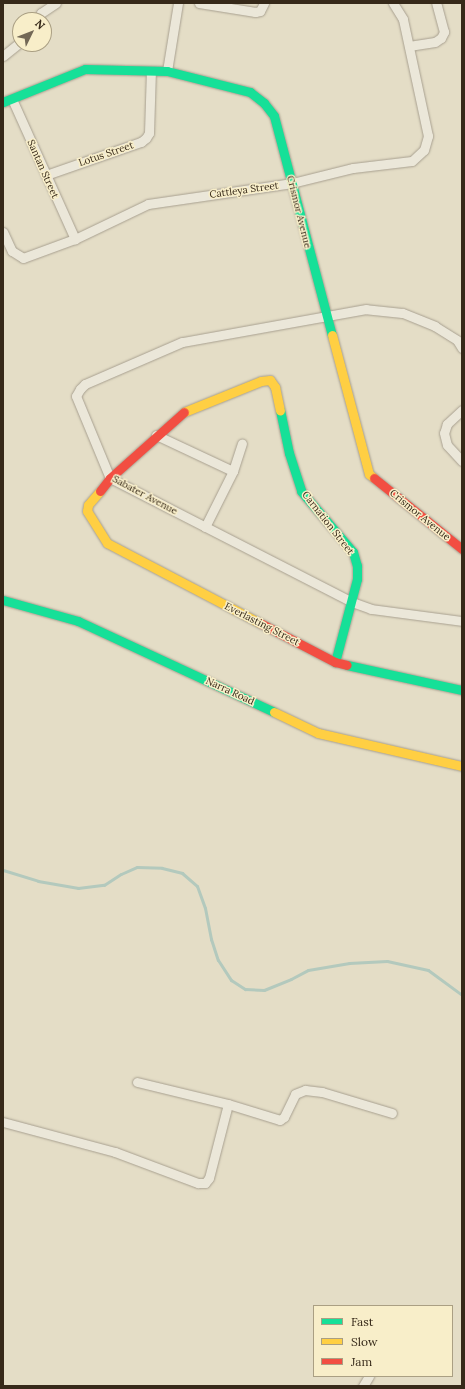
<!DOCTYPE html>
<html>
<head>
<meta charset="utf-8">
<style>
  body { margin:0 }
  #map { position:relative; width:465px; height:1389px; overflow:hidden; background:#e4ddc6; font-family:Lora,serif }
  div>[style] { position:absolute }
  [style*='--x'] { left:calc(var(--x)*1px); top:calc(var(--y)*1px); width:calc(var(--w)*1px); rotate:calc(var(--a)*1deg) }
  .stream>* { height:3px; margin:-1.5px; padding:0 1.5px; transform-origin:1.5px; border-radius:1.5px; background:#b3c9bd }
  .roads { filter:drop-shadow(0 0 1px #a8a090) drop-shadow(0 0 1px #a8a090) }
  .street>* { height:9px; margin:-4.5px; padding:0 4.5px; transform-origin:4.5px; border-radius:4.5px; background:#ebe7d9 }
  .fast>* { height:9px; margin:-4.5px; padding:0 4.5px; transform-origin:4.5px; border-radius:4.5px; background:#16e098 }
  .slow>* { height:9px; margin:-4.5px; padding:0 4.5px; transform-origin:4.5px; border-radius:4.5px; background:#ffcf43 }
  .jam>* { height:9px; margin:-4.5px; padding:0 4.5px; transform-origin:4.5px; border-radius:4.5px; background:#f24e42 }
  span { translate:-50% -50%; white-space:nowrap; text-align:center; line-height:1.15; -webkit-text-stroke:3px #f8eec9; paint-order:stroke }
  .street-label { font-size:10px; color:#362919 }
  .frame { position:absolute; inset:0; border:4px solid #362919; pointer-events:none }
  .legend { position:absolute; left:313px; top:1305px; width:140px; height:72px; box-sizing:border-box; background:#f8eec9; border:1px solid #aa9f83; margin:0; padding:5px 7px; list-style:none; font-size:12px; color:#362919 }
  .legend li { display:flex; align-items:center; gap:8px; height:20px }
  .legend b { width:20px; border:1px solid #aa9f83 }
  .north { position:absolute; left:12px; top:12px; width:40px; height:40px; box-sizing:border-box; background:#f8eec9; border:1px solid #aa9f83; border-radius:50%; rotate:47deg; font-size:11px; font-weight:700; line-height:16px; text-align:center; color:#362919 }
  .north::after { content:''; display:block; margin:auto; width:14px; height:18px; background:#736856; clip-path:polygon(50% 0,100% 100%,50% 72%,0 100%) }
</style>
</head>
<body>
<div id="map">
  <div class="stream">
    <i style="--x:3;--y:870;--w:37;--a:17"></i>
    <i style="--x:38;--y:881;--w:41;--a:9.9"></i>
    <i style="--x:78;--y:888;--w:26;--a:-7"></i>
    <i style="--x:104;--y:885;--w:20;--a:-33"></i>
    <i style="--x:121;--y:874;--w:17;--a:-24"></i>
    <i style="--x:137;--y:867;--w:25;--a:2"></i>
    <i style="--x:162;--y:868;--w:21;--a:14"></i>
    <i style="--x:182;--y:873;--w:20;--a:41"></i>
    <i style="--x:197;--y:886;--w:23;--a:70"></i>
    <i style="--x:205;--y:908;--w:32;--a:79"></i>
    <i style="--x:211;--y:939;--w:22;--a:72"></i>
    <i style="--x:218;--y:960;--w:24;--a:57"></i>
    <i style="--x:231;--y:980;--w:17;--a:33"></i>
    <i style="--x:245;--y:989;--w:19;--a:3"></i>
    <i style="--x:264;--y:990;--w:29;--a:-22"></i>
    <i style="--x:291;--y:979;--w:19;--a:-28"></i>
    <i style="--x:308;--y:970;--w:42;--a:-9.7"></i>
    <i style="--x:349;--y:963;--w:38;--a:-3"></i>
    <i style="--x:387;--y:961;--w:42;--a:12.4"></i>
    <i style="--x:428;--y:970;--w:42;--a:36.3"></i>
  </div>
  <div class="roads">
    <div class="street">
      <i style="--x:199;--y:3;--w:57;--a:9.1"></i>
      <i style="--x:255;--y:12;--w:5;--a:-11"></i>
      <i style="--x:260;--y:11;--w:9;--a:-63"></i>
      <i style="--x:37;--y:20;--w:8;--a:-60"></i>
      <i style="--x:41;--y:13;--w:18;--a:-34"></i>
      <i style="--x:409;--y:46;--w:26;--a:-9"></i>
      <i style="--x:435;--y:42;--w:7;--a:-34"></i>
      <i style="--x:441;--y:38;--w:7;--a:-63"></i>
      <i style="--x:444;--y:32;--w:30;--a:-105"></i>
      <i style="--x:3;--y:56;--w:22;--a:-39"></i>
      <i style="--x:167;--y:71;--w:69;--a:-80.8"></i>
      <i style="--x:12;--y:99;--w:154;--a:65.8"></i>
      <i style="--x:46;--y:175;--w:101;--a:-19.2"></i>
      <i style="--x:141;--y:142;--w:6;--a:-39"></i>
      <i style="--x:146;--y:138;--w:6;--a:-59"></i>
      <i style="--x:149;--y:133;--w:62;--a:-88.2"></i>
      <i style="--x:3;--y:232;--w:21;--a:65"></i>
      <i style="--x:12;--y:251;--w:13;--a:32"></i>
      <i style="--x:23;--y:258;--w:55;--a:-20.1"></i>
      <i style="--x:75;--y:239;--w:81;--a:-25.6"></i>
      <i style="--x:148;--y:204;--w:146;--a:-8.3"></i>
      <i style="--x:292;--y:183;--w:63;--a:-13.8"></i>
      <i style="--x:353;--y:168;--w:59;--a:-6.8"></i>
      <i style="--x:412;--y:161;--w:16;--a:-43"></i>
      <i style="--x:424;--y:150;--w:15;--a:-74"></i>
      <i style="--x:428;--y:136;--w:120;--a:-102.1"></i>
      <i style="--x:403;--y:19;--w:19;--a:-122"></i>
      <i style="--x:462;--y:348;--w:9;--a:-122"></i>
      <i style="--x:457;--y:340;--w:26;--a:-148"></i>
      <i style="--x:435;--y:326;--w:35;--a:-158"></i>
      <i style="--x:402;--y:313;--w:36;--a:-174"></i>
      <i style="--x:366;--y:309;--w:187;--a:169.8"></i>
      <i style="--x:182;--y:342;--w:106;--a:156.6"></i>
      <i style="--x:85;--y:384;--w:7;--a:135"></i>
      <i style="--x:80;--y:389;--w:8;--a:120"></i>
      <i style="--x:76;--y:396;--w:89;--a:67.5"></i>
      <i style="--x:110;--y:478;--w:272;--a:27.1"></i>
      <i style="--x:352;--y:602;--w:20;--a:20"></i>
      <i style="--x:371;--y:609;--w:92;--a:7.5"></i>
      <i style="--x:462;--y:410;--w:21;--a:137"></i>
      <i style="--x:447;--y:424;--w:9;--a:108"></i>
      <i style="--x:444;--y:433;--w:12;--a:76"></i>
      <i style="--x:447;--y:445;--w:22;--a:47"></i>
      <i style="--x:156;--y:435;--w:85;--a:25.1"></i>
      <i style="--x:205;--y:527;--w:63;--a:-63.4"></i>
      <i style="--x:233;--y:471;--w:29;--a:-72"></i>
      <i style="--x:137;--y:1082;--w:94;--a:13.6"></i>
      <i style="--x:228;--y:1104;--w:54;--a:17.1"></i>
      <i style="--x:280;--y:1120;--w:5;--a:-37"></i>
      <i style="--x:284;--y:1117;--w:25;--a:-64"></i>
      <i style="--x:295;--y:1094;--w:11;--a:-22"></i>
      <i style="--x:305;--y:1090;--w:17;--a:7"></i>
      <i style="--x:322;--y:1092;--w:73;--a:16.7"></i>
      <i style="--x:3;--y:1122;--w:116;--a:15"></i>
      <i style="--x:115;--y:1152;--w:89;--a:20.5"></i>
      <i style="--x:198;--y:1183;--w:7;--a:0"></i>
      <i style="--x:205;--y:1183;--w:6;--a:-51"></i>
      <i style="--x:209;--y:1178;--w:76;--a:-75.6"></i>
      <i style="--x:363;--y:1386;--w:12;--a:-59"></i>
    </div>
    <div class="fast">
      <i style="--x:3;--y:102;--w:88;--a:-21.9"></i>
      <i style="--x:85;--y:69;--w:82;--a:1.4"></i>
      <i style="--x:167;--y:71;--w:86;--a:14.2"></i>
      <i style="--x:250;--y:92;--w:18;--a:38"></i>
      <i style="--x:264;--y:103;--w:16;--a:52"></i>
      <i style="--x:274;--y:116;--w:227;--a:75.2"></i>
      <i style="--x:280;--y:410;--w:44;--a:78.2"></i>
      <i style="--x:289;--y:453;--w:40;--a:72"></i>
      <i style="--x:301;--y:491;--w:80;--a:49.6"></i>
      <i style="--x:353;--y:552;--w:15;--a:74"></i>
      <i style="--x:357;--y:566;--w:13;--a:90"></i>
      <i style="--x:357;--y:579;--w:86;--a:104.8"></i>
      <i style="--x:3;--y:600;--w:78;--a:15.6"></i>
      <i style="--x:78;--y:621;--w:216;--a:24.9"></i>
      <i style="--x:347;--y:665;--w:118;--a:12.3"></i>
    </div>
    <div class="slow">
      <i style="--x:332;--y:335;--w:144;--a:75.1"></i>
      <i style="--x:369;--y:474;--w:6;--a:39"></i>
      <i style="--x:184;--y:412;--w:83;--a:-21.9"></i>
      <i style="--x:261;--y:381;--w:9;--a:-6"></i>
      <i style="--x:270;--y:380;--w:9;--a:54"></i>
      <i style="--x:275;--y:387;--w:24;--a:78"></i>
      <i style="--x:100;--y:491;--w:18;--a:131"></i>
      <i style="--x:88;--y:505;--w:6;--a:99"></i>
      <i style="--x:87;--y:511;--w:38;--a:58"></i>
      <i style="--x:107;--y:543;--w:173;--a:27.6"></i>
      <i style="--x:274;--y:712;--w:49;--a:25.5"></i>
      <i style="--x:318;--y:733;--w:148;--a:12.9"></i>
    </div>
    <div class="jam">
      <i style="--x:374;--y:478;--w:113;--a:38.9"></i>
      <i style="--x:100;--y:491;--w:16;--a:-52"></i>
      <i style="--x:110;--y:478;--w:99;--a:-41.7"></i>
      <i style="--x:260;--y:623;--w:85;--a:27.5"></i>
      <i style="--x:335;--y:662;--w:12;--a:14"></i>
    </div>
  </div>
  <div class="street-label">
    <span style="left:106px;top:154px;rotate:-19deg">Lotus Street</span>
    <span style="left:43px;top:169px;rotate:66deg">Santan Street</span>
    <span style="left:244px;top:190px;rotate:-8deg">Cattleya Street</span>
    <span style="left:299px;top:212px;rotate:76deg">Crismor Avenue</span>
    <span style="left:145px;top:495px;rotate:28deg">Sabater Avenue</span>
    <span style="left:420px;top:515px;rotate:39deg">Crismor Avenue</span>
    <span style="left:328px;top:523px;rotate:52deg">Carnation Street</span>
    <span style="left:262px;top:624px;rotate:27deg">Everlasting Street</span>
    <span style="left:230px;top:691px;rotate:25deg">Narra Road</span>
  </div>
  <div class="frame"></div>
  <ul class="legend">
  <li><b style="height:5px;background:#16e098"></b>Fast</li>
  <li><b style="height:5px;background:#ffcf43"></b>Slow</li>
  <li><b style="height:5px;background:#f24e42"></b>Jam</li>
  </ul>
  <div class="north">N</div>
</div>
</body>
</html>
